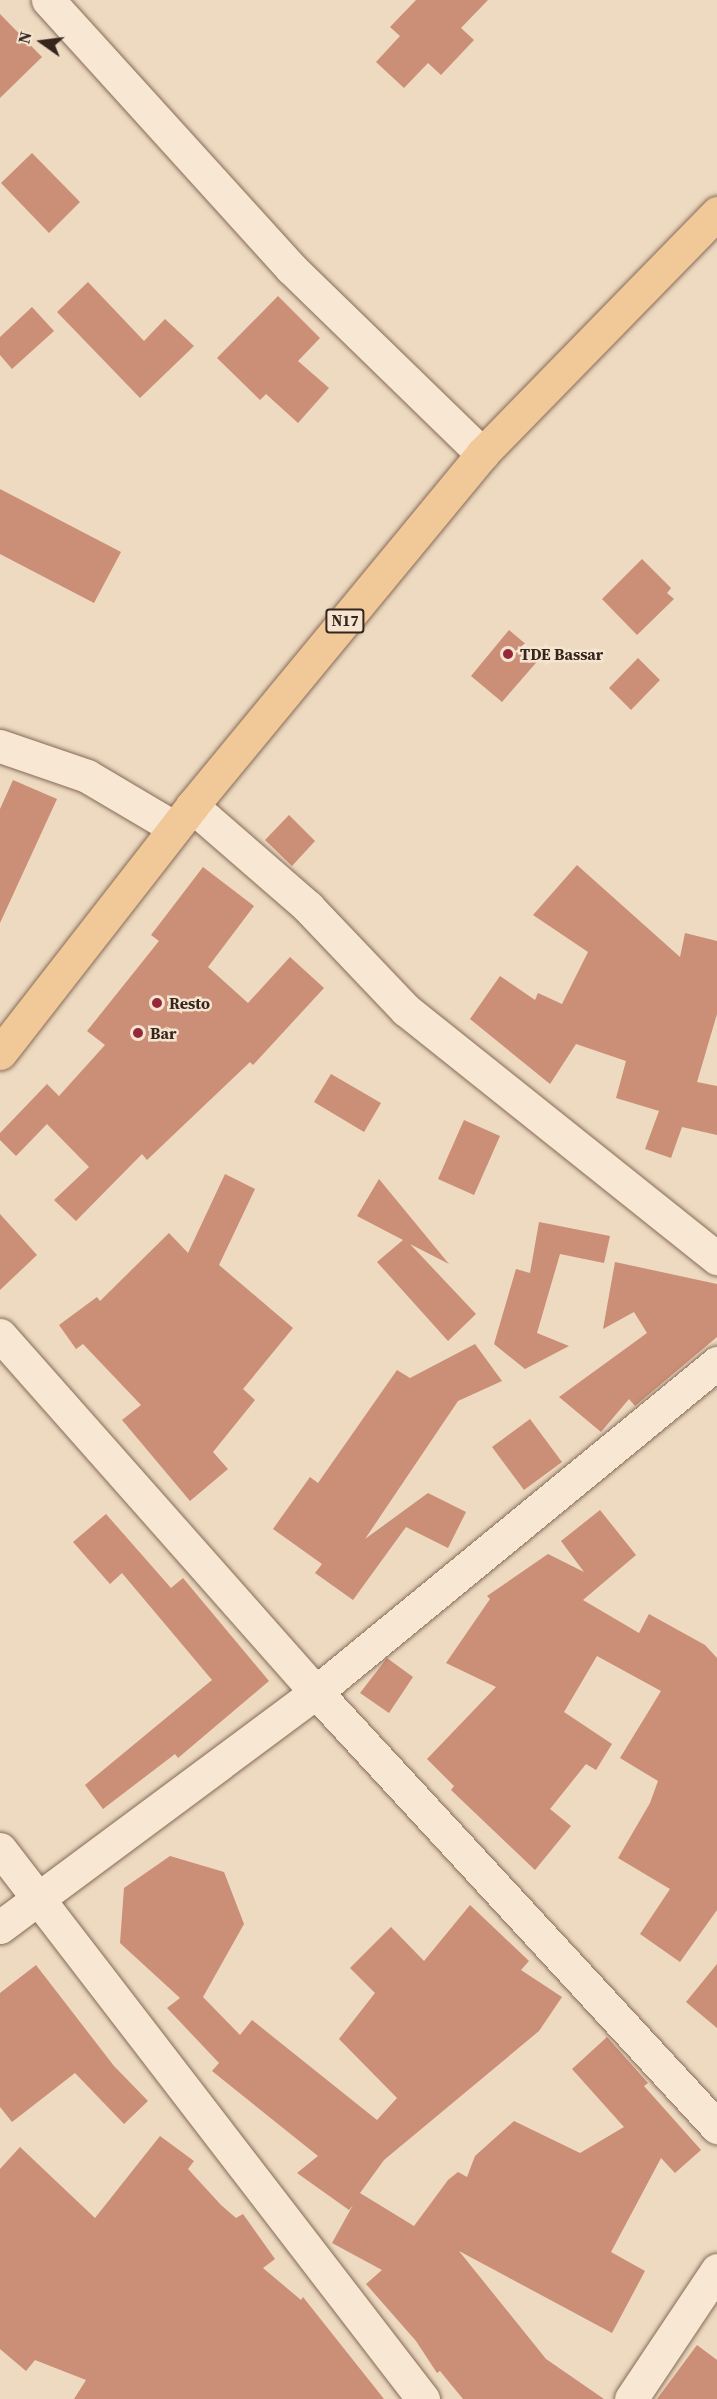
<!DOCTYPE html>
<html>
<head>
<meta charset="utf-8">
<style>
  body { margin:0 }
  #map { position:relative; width:717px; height:2399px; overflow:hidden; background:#eddac0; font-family:"Source Serif 4",serif }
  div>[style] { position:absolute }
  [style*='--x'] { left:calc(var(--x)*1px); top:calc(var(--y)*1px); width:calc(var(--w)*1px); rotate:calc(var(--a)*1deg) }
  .building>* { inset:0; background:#cb8e76 }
  .roads { filter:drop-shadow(0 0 2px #866a58) drop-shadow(0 0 2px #866a58) }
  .street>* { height:33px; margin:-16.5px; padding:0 16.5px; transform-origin:16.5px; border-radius:16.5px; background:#f8e8d3 }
  .primary>* { height:33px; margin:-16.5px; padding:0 16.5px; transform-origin:16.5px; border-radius:16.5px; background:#f1c998 }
  .dots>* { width:16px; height:16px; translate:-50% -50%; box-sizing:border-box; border:3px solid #f5e5d0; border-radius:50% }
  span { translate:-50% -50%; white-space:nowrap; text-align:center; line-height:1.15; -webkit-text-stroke:5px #f5e5d0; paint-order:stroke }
  .shield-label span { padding:2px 4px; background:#f5e5d0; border:2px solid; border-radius:4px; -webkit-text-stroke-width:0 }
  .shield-label { font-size:15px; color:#36251d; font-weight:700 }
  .poi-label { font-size:16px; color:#36251d; font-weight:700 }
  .left { translate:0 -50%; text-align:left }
  .north { position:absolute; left:12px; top:12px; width:60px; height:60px; -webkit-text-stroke:4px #f5e5d0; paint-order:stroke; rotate:284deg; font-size:16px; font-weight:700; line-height:24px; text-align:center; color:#36251d }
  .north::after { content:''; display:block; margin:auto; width:21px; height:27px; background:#36251d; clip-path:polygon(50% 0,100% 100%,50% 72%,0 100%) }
</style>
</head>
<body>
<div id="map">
  <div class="building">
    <i style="clip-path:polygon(416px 0,488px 0,461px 28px,474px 40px,441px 75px,428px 63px,404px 88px,376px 62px,400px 36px,390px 27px)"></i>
    <i style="clip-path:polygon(0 14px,42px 57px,0 98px)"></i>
    <i style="clip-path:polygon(32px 153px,80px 202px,49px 233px,1px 183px)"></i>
    <i style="clip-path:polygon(88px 282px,144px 341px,165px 319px,194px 346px,140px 398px,57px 312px)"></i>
    <i style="clip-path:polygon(278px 296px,320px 338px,298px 361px,329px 388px,298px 423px,266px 394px,260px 400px,217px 358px)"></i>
    <i style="clip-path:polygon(32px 307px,54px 331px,12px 369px,0 355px,0 337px)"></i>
    <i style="clip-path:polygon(0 489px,121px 552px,94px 603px,0 554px)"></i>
    <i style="clip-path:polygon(642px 559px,671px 588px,667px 593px,674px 599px,637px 635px,602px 599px)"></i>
    <i style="clip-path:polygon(509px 630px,541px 657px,502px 702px,471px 676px)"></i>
    <i style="clip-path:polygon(638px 658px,660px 680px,631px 710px,609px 688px)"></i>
    <i style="clip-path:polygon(13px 780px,57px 799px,0 923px,0 809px)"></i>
    <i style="clip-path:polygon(289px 815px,315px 841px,292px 866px,265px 840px)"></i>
    <i style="clip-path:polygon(577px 865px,680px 957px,685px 933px,717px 941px,717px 1014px,697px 1082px,717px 1086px,717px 1135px,682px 1127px,671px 1158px,645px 1149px,659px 1111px,616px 1098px,626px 1061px,576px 1044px,550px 1084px,470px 1019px,500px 976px,535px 1000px,538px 993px,562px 1004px,588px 952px,533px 915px)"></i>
    <i style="clip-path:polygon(203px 867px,254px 906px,208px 967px,248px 1003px,290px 957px,324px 988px,253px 1065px,250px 1062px,147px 1160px,142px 1154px,76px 1221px,54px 1200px,89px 1167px,47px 1124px,16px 1156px,0 1140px,0 1133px,47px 1084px,59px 1096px,105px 1045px,87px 1031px,159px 941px,151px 935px)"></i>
    <i style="clip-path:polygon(331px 1074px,381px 1103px,364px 1132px,314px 1102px)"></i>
    <i style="clip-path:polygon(464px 1120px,500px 1136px,474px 1195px,438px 1179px)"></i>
    <i style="clip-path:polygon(225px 1174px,255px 1189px,219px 1265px,293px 1328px,243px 1389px,255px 1400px,213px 1452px,228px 1469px,190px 1501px,122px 1420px,141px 1405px,83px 1344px,76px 1349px,59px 1325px,97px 1297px,100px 1301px,169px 1233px,188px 1253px)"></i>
    <i style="clip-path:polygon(379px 1179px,449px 1264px,410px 1244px,476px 1314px,448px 1341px,377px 1262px,403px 1240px,357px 1216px)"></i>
    <i style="clip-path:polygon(0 1214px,37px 1255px,0 1290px)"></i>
    <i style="clip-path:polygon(539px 1222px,610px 1236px,604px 1263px,560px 1254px,537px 1333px,569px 1346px,525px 1369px,494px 1344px,516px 1269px,530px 1273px)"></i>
    <i style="clip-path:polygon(615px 1262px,717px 1284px,717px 1337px,635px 1406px,629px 1399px,601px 1432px,559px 1397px,647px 1333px,634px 1312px,603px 1329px)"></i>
    <i style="clip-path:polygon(475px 1344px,502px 1381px,458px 1401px,365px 1539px,428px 1493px,466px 1512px,448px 1548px,406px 1527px,353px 1600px,315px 1573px,322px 1564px,273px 1529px,310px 1477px,318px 1483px,397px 1370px,410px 1378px)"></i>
    <i style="clip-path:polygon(530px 1419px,562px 1462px,524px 1490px,492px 1447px)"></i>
    <i style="clip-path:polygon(600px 1510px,636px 1555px,583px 1600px,639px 1633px,649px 1614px,705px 1645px,717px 1658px,717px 1910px,680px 1962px,640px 1934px,670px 1889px,618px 1858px,650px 1803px,658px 1781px,620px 1758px,661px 1691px,597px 1656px,564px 1712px,612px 1744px,596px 1770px,586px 1764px,550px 1809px,571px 1826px,535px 1870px,451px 1790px,454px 1786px,427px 1759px,496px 1687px,446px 1663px,490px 1599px,487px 1596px,548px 1554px,584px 1572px,561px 1541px)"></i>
    <i style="clip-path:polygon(106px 1514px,171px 1588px,183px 1578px,269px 1681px,178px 1758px,175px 1754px,103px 1809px,85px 1785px,212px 1680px,122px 1573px,110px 1584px,73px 1542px)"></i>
    <i style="clip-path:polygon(387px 1658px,413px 1677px,389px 1713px,360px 1693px)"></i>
    <i style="clip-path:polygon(170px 1856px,224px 1872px,244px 1924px,203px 1997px,240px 2035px,252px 2020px,377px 2120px,397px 2098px,339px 2039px,375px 1993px,350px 1968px,391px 1927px,424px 1961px,470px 1905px,529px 1961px,521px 1970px,562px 1997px,539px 2031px,384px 2160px,360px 2193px,414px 2226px,448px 2180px,458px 2172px,467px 2177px,475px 2156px,514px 2121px,580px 2153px,624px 2127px,572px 2069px,607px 2037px,648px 2083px,644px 2086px,701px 2150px,675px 2173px,661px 2158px,611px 2252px,645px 2271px,612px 2333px,459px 2251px,546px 2359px,604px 2399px,463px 2399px,440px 2371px,437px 2373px,416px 2341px,366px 2284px,382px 2270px,332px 2243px,353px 2205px,349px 2210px,297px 2173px,318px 2156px,212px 2071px,219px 2063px,167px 2008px,180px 1998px,120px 1943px,124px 1888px)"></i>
    <i style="clip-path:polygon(717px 1964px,717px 2028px,686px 2002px)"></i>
    <i style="clip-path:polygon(36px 1965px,114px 2066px,148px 2101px,124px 2124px,75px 2073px,12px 2122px,0 2107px,0 1993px)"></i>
    <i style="clip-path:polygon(160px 2136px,194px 2161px,188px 2169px,221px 2205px,236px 2218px,243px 2214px,275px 2259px,263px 2268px,301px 2300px,303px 2297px,384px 2399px,74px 2399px,86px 2380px,35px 2360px,26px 2371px,0 2349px,0 2169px,20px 2147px,95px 2218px)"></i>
    <i style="clip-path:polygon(697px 2345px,717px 2360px,717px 2399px,657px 2399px)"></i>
  </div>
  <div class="roads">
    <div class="street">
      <i style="--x:48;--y:0;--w:362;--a:47.8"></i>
      <i style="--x:291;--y:268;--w:267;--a:44.2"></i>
      <i style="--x:0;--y:746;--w:92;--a:19"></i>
      <i style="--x:87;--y:776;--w:102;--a:30.6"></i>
      <i style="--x:192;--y:806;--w:154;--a:41"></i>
      <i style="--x:308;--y:907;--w:142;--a:46.4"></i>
      <i style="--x:406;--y:1010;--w:398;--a:38.6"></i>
      <i style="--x:0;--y:1335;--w:477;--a:48.5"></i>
      <i style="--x:316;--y:1692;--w:592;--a:47.33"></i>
      <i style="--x:0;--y:1849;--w:694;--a:52.44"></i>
      <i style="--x:0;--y:1927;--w:394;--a:-36.6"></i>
      <i style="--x:316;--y:1692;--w:519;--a:-39.37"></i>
      <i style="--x:631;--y:2399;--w:155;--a:-56.3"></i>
    </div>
    <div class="primary">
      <i style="--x:0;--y:1053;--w:313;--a:-52.1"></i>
      <i style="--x:192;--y:806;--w:456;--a:-50.5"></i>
      <i style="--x:482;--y:454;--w:337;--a:-45.7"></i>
    </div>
  </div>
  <div class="dots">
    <i style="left:508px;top:654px;background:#952939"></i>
    <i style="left:157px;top:1003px;background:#952939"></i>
    <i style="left:138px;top:1033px;background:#952939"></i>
  </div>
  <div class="shield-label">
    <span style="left:345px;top:621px">N17</span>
  </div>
  <div class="poi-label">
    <span class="left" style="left:520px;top:654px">TDE Bassar</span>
    <span class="left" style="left:169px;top:1003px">Resto</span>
    <span class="left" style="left:150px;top:1033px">Bar</span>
  </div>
  <div class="north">N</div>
</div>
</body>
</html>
